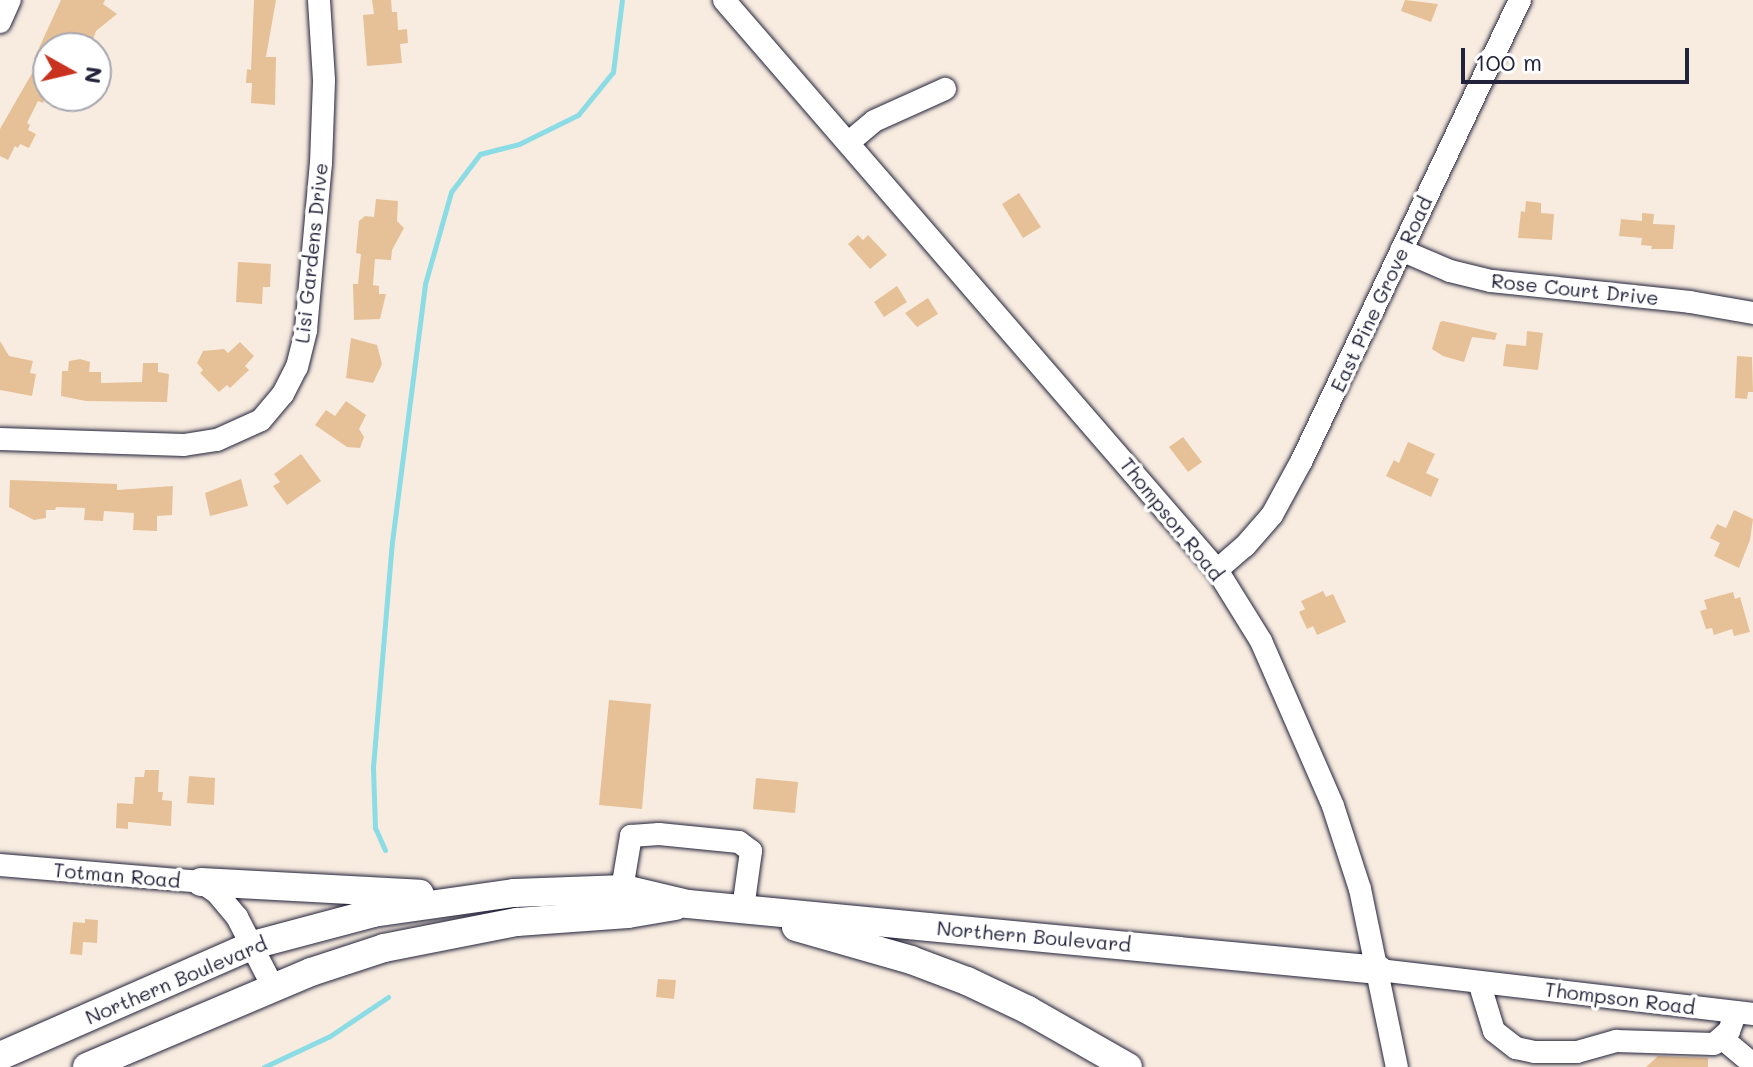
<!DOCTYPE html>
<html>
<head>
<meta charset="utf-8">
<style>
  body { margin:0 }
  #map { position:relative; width:1753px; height:1067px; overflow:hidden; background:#f8ece0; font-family:Mali,sans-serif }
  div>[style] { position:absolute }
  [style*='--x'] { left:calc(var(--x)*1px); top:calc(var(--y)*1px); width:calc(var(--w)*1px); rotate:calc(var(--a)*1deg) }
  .stream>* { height:5px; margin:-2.5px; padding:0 2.5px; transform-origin:2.5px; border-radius:2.5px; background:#8bdce4 }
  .building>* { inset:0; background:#e6c197 }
  .roads { filter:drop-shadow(0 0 2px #22223b) drop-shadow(0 0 2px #22223b) }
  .minor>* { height:22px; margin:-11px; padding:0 11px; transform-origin:11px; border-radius:11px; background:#fff }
  .major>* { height:28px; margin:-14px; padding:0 14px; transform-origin:14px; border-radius:14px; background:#fff }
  span { translate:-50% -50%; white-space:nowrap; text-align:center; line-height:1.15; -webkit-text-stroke:7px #fff; paint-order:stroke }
  .street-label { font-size:20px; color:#22223b }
  .north { position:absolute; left:32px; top:32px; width:80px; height:80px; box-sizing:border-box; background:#fff; border:2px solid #a7a7b1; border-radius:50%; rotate:98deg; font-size:22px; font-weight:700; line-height:32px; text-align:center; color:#22223b }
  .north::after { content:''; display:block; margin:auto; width:28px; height:36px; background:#c8321e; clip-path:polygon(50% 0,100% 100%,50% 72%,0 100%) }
  .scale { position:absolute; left:1461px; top:48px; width:228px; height:36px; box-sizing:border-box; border:4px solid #22223b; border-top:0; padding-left:10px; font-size:24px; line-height:28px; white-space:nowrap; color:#22223b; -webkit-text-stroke:6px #fff; paint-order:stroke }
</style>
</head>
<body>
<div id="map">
  <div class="stream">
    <i style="--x:385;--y:850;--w:24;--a:-114"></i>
    <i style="--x:375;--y:828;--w:61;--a:-91.9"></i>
    <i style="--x:373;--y:767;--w:226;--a:-85.2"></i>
    <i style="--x:392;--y:542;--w:260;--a:-82.7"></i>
    <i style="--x:425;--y:284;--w:96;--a:-74.2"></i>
    <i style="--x:451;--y:192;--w:48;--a:-52.7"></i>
    <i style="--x:480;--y:154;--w:40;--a:-14.4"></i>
    <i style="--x:519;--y:144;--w:66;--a:-26.2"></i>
    <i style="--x:578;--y:115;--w:55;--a:-50.9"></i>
    <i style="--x:613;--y:72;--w:73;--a:-82.9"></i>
    <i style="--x:264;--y:1067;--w:73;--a:-25.2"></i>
    <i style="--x:330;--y:1036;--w:70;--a:-33.9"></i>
  </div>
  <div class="building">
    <i style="clip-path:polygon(61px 0,105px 0,103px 4px,117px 14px,96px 31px,90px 48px,48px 48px,48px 93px,43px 103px,38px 101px,27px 123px,30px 125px,28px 130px,36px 134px,29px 148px,20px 144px,18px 148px,15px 146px,8px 160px,0 156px,0 129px,39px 61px,34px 59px)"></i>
    <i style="clip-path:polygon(254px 0,276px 0,266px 57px,276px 57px,275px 105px,251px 103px,252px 83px,246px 83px,247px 69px,251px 70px)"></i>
    <i style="clip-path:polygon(372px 0,391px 0,392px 12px,397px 12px,398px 30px,407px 29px,408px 43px,400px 44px,402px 63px,367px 66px,363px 15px,374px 14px)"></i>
    <i style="clip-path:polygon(1405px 0,1438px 4px,1431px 22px,1401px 11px)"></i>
    <i style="clip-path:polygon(1019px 193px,1041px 227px,1023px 238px,1002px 204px)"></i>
    <i style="clip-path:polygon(376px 199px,398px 201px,397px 221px,404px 228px,392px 250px,391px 260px,375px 259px,373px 285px,379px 286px,379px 294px,386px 294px,380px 319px,354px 320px,353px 284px,358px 284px,361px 254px,356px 253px,359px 221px,365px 216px,374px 217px)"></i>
    <i style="clip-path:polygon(1526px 201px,1541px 203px,1541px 213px,1554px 214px,1552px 240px,1518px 238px,1521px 211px,1525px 212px)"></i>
    <i style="clip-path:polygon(1642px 213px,1654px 214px,1653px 224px,1675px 225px,1673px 249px,1651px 249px,1652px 246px,1641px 245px,1642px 238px,1619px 236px,1621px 219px,1642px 221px)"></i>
    <i style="clip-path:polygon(858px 235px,863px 240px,868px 235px,887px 255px,870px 269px,848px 244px)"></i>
    <i style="clip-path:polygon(238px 262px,271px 264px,270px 287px,263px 287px,262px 304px,236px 302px)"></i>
    <i style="clip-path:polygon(897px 286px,907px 302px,884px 317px,874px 302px)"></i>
    <i style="clip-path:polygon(928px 298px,938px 314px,917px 327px,905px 313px)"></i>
    <i style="clip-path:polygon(1443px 321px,1497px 333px,1495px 340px,1472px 337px,1464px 362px,1443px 356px,1432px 349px,1440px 322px)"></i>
    <i style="clip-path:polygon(1527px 331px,1543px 333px,1538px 370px,1503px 366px,1506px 344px,1526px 346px)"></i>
    <i style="clip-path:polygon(351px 338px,377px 345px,382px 364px,373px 383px,346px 378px)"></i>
    <i style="clip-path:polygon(0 341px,9px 356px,33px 361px,30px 373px,36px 374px,32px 396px,0 390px)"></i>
    <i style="clip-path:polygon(240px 342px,254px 356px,245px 366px,249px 370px,230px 388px,227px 385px,219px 392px,200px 373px,203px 370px,197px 363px,203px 351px,224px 349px,228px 353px)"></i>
    <i style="clip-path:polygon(1737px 356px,1752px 357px,1753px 392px,1748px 392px,1747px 399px,1735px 398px)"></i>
    <i style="clip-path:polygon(80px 359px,90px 362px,89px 372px,101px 372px,101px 383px,142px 382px,143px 363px,158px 363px,158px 372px,169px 374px,167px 402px,86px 401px,61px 396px,62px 371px,68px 371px,69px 361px)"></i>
    <i style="clip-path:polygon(346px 401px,366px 415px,359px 429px,364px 437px,360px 448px,347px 447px,315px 425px,326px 410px,335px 416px)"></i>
    <i style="clip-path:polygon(1183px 437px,1202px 462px,1188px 472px,1169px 447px)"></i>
    <i style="clip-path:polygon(1408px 442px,1435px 454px,1426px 473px,1439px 479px,1431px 497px,1386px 476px,1394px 460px,1399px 463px)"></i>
    <i style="clip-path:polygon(301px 454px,321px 481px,287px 505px,273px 486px,280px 482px,274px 474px)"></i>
    <i style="clip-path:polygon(241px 479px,248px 506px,210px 516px,205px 493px)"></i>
    <i style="clip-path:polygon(10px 480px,117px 484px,117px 490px,173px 486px,172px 515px,157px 516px,157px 531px,133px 530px,134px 513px,104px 511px,103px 521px,84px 520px,85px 508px,56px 507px,55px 510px,46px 510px,46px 518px,34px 520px,9px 507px)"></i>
    <i style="clip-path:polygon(1734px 510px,1753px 519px,1750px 540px,1739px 568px,1714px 556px,1720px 543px,1710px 538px,1717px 524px,1726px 528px)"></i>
    <i style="clip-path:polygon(1323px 591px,1326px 597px,1333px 594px,1346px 622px,1317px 635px,1313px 626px,1307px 629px,1299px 612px,1305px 609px,1301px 601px)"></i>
    <i style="clip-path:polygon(1733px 592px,1735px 599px,1740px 597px,1750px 632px,1734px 636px,1732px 629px,1714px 635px,1712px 628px,1706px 629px,1700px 611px,1707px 609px,1704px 600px)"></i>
    <i style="clip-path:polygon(609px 700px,651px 704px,642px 809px,599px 805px)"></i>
    <i style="clip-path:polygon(145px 770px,159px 770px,158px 792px,163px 792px,162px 800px,172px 801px,171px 826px,128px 822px,128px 829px,116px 828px,117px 803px,133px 804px,135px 777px,144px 777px)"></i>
    <i style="clip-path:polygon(189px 776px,215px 778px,214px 805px,187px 803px)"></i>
    <i style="clip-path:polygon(756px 778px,798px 782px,795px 813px,753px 809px)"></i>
    <i style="clip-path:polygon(85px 919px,98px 920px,97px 943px,83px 942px,82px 955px,70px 954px,73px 922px,85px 923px)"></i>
    <i style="clip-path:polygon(658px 979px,676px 980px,674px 999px,656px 997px)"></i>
    <i style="clip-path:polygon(1658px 1056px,1708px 1058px,1708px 1067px,1646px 1067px)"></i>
  </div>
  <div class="roads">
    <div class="minor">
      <i style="--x:724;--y:0;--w:754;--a:49.14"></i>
      <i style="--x:1217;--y:570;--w:84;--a:58.2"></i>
      <i style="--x:1261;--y:641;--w:180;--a:66.4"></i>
      <i style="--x:1333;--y:806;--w:87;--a:72"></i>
      <i style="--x:1360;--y:889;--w:182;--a:78.3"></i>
      <i style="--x:0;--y:22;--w:24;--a:-66"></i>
      <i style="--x:848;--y:143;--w:34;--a:-40"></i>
      <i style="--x:874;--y:121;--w:78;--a:-24.3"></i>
      <i style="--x:1401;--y:250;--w:53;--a:23.2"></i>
      <i style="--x:1450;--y:271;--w:42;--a:13.7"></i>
      <i style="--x:1491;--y:281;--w:200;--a:6"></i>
      <i style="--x:1690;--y:302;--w:64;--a:9.9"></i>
      <i style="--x:0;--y:439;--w:184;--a:1.9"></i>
      <i style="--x:184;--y:445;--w:33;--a:-9"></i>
      <i style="--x:217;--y:440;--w:48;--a:-24.4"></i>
      <i style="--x:261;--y:420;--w:34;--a:-50"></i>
      <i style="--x:283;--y:394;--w:30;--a:-63"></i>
      <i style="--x:297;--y:367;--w:38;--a:-76"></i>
      <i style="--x:306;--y:330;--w:168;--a:-84.9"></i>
      <i style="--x:321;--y:163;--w:83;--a:-87.9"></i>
      <i style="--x:324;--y:80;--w:80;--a:-93.6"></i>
      <i style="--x:1217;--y:570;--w:37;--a:-41"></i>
      <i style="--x:1245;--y:546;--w:41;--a:-48.9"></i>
      <i style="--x:1272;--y:515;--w:63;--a:-61.4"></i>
      <i style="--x:1302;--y:460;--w:509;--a:-64.64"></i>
      <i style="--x:0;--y:865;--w:202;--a:4.8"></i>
      <i style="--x:201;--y:882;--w:18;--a:34"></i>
      <i style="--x:216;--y:892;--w:33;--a:50"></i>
      <i style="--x:237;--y:917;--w:79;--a:62.8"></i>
      <i style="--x:622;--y:889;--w:54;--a:-80.4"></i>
      <i style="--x:631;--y:836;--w:28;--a:-4"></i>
      <i style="--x:659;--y:834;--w:80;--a:5.7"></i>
      <i style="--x:739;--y:842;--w:15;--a:37"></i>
      <i style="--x:751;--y:851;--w:59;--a:97.9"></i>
      <i style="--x:1379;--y:970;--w:377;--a:6.7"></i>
      <i style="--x:1479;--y:982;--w:51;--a:73"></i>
      <i style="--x:1494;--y:1031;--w:28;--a:38"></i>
      <i style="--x:1516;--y:1048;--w:19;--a:12"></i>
      <i style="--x:1535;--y:1052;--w:42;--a:0"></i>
      <i style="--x:1577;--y:1052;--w:41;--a:-15.8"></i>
      <i style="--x:1616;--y:1041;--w:98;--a:1.8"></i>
      <i style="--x:1714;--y:1044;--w:20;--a:-41"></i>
      <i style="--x:1729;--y:1031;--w:20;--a:-70"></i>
      <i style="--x:1723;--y:1039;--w:39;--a:40"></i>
    </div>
    <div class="major">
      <i style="--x:201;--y:882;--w:219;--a:3.1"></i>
      <i style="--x:796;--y:927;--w:120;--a:16"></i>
      <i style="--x:911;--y:960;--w:60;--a:20.6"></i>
      <i style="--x:967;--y:981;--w:68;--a:25.4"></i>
      <i style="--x:1028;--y:1010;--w:115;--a:29.7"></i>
      <i style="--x:0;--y:1056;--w:276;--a:-23.7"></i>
      <i style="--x:253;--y:945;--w:124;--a:-14.9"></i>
      <i style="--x:373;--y:913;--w:142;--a:-8.1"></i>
      <i style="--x:514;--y:893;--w:111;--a:-2.1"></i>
      <i style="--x:625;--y:889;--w:65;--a:13.4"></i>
      <i style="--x:688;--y:904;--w:694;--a:5.46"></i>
      <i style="--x:87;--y:1067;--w:243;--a:-23"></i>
      <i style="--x:311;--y:972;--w:77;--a:-18.2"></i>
      <i style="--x:384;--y:948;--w:136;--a:-11.1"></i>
      <i style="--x:517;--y:922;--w:111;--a:-4.1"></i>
      <i style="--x:628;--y:914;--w:48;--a:-9.7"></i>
    </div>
  </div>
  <div class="street-label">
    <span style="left:311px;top:253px;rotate:-84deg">Lisi Gardens Drive</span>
    <span style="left:1575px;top:289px;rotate:6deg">Rose Court Drive</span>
    <span style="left:1381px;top:294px;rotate:-65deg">East Pine Grove Road</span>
    <span style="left:1172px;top:519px;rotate:51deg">Thompson Road</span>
    <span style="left:117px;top:875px;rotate:5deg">Totman Road</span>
    <span style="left:1034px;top:936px;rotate:5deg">Northern Boulevard</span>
    <span style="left:176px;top:980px;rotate:-23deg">Northern Boulevard</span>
    <span style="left:1620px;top:998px;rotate:7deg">Thompson Road</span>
  </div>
  <div class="north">N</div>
  <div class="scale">100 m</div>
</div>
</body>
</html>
